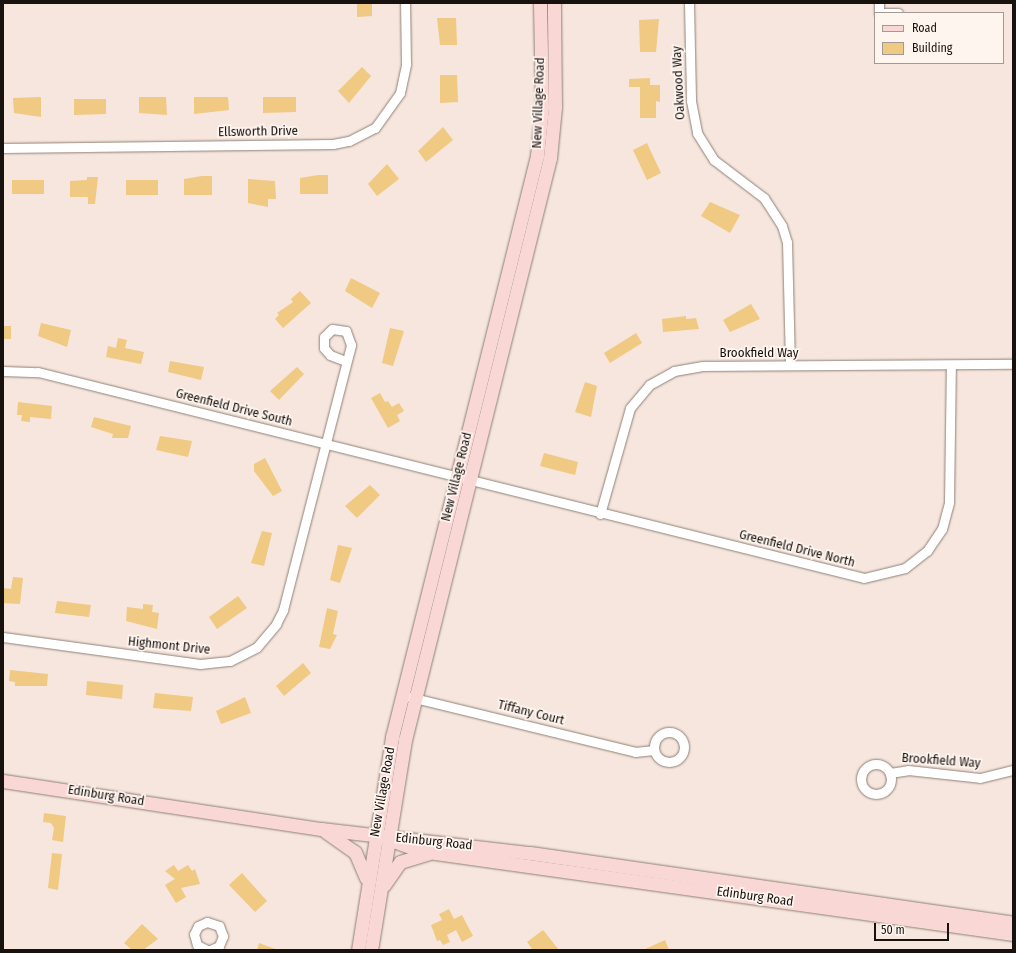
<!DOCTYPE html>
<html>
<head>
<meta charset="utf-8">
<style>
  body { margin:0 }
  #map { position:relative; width:1016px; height:953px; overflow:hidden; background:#f6e6dd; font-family:"Fira Sans Condensed",sans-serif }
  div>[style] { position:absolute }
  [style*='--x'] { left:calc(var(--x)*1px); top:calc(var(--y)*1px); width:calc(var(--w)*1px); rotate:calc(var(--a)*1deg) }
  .building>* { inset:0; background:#f0c982 }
  .roads { filter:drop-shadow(0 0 1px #8f8178) drop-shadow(0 0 1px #8f8178) }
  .minor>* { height:9px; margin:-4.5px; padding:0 4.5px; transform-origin:4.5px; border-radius:4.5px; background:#fff }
  .minor>.ring { margin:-4.5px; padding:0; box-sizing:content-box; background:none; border:9px solid #fff; border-radius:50% }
  .secondary>* { height:13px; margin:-6.5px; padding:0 6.5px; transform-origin:6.5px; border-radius:6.5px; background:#f9d7d5 }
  span { translate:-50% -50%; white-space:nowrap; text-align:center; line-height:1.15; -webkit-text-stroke:3.5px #fff5ef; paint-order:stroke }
  .street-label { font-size:13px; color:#18120f }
  .frame { position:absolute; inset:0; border:4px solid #18120f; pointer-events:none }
  .legend { position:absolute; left:874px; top:12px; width:130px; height:52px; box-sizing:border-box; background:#fff5ef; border:1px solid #a39a95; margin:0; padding:5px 7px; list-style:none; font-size:12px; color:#18120f }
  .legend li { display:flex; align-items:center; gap:8px; height:20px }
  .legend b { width:20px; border:1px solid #a39a95 }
  .scale { position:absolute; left:874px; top:923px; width:75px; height:18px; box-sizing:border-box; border:2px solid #18120f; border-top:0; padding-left:5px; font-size:12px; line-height:14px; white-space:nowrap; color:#18120f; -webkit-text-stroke:3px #fff5ef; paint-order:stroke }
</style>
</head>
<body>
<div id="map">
  <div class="building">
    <i style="clip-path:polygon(357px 3px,372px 3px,372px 16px,357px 17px)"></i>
    <i style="clip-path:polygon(437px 18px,456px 18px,457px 45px,440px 45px)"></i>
    <i style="clip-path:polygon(659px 19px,656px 52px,640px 52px,639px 20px)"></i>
    <i style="clip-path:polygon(362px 67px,371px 76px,349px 103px,338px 91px)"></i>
    <i style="clip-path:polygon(440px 75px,457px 75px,458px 102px,440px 103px)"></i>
    <i style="clip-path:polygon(650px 78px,650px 85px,660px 85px,660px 102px,656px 101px,656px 118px,640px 118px,640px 87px,629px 87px,629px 79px)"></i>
    <i style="clip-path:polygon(41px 97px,41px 117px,14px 113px,13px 98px)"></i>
    <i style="clip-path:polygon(139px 97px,166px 97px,167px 115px,139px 113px)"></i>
    <i style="clip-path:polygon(194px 97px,228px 97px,229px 110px,194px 114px)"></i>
    <i style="clip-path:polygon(263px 97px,296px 97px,296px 112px,263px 113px)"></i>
    <i style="clip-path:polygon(74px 99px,106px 99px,106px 114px,74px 115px)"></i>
    <i style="clip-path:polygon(443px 127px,453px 140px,426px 162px,418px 151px)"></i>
    <i style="clip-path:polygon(647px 143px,661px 173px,647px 180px,633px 150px)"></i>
    <i style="clip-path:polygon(387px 164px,399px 179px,377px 196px,368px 184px)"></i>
    <i style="clip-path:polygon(318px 175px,328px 175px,328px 194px,300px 194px,300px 178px)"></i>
    <i style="clip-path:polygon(202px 176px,212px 176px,212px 195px,184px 195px,184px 179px)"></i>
    <i style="clip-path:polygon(87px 177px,98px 177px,95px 204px,88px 204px,88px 197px,70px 197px,70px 181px,87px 180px)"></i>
    <i style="clip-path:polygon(248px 179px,275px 181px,276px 199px,268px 199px,268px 207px,248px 203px)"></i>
    <i style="clip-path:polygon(12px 180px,44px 180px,44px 194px,12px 194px)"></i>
    <i style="clip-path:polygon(126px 180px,158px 180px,158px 195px,126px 195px)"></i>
    <i style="clip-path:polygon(710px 202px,740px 215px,730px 233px,701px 216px)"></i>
    <i style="clip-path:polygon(351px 278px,380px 293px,372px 308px,345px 291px)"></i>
    <i style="clip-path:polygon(300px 291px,311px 303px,283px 328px,275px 319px,279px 315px,277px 313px,293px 302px,291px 299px)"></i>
    <i style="clip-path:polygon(751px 304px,760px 319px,730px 332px,723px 320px)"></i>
    <i style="clip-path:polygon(686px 316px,686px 319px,696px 318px,699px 329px,663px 332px,662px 319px)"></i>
    <i style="clip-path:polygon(41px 323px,71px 330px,67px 347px,38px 336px)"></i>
    <i style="clip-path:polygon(3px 326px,11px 326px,11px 339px,3px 339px)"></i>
    <i style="clip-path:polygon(390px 328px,404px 331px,393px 366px,382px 363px)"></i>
    <i style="clip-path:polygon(636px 333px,642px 343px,610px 363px,604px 353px)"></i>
    <i style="clip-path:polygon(118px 338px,127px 340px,125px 348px,144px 352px,141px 364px,106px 357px,108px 346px,116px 348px)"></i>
    <i style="clip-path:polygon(170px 361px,204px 367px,201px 380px,168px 372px)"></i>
    <i style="clip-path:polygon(297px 367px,304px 374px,279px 400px,270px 391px)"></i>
    <i style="clip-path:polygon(585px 382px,597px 386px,591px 417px,575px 412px)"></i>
    <i style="clip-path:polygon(380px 393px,385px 402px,388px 401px,392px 407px,399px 403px,404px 411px,397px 415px,400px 421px,388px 428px,371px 398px)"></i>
    <i style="clip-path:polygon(18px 402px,52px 406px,51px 419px,30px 417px,30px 422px,21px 421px,22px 415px,17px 415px)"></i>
    <i style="clip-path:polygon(94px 417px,131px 426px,128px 438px,112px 438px,113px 434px,91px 427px)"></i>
    <i style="clip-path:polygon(160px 436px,192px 441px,188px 457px,156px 450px)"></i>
    <i style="clip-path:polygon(544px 453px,578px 462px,575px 475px,540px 466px)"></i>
    <i style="clip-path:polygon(265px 458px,282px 491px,273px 496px,254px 471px,254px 464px)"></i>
    <i style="clip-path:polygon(370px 485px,380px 495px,357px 518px,345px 506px)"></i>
    <i style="clip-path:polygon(262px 531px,272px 533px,264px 566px,251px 563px)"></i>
    <i style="clip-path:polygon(338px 545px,352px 548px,340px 583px,330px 580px)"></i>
    <i style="clip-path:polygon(13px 577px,23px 578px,20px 604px,3px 603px,3px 588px,11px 589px)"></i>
    <i style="clip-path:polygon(238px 596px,247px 608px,217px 629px,209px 617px)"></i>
    <i style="clip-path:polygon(57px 601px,91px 605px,89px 617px,55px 613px)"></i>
    <i style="clip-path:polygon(143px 604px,153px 605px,152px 612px,159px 613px,157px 629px,126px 621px,127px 607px,143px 609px)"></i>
    <i style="clip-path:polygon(327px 608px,338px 611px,333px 634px,337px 635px,330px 649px,319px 647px)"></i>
    <i style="clip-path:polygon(303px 663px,311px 673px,284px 696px,276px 686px)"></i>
    <i style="clip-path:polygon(10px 670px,48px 674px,47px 686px,15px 686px,15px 682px,9px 681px)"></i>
    <i style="clip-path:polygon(87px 681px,123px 685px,122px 699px,86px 695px)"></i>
    <i style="clip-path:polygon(155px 693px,193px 697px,191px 711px,153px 708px)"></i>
    <i style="clip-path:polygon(245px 697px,251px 713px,221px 724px,216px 711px)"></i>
    <i style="clip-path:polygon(44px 813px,66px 816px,63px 842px,52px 840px,54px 828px,51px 823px,43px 822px)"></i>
    <i style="clip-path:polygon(52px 853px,62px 854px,58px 890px,48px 888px)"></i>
    <i style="clip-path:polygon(174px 865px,178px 871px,188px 865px,192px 871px,195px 869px,200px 884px,181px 888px,186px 897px,176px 903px,165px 885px,175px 879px,165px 871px)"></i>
    <i style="clip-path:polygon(242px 873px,267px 901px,255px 912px,229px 885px)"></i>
    <i style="clip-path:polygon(449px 909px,454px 919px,462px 915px,473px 936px,462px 942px,456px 930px,447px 935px,450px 942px,443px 945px,440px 940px,437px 941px,431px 925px,442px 920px,439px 914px)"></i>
    <i style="clip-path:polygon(142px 924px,158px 939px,143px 950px,132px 950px,124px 943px)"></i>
    <i style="clip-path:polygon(543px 930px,559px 950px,533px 950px,527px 942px)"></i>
    <i style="clip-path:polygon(665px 940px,669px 950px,643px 950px)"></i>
    <i style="clip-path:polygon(259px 943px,278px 950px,257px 950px)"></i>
  </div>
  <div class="roads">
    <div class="minor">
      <i style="--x:689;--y:3;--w:98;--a:88.8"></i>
      <i style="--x:691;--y:101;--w:33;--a:79"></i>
      <i style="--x:697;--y:133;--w:32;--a:58"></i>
      <i style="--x:714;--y:160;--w:63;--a:37.2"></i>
      <i style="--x:764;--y:198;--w:33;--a:57"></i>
      <i style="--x:782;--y:226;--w:17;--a:73"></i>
      <i style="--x:787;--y:242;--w:123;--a:88.6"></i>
      <i style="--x:879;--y:3;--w:10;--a:90"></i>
      <i style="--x:881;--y:13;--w:17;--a:0"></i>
      <i style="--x:3;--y:148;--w:330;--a:-0.7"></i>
      <i style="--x:333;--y:144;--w:16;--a:-11"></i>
      <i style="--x:349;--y:141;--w:29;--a:-27"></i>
      <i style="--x:375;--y:128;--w:43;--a:-54.5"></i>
      <i style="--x:400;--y:93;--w:30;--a:-78"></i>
      <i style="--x:406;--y:64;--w:61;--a:-90.9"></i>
      <i style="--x:3;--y:371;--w:35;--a:2"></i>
      <i style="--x:38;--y:372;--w:851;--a:14"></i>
      <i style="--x:864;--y:578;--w:42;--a:-13.7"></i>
      <i style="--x:905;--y:568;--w:28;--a:-38"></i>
      <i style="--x:927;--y:551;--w:27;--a:-56"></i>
      <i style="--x:942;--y:529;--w:28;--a:-75"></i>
      <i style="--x:949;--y:502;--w:137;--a:-89.2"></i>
      <i style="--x:600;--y:514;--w:110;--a:-74.2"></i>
      <i style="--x:630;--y:408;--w:30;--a:-50"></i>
      <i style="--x:649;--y:385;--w:29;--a:-29"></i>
      <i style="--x:674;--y:371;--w:29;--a:-10"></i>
      <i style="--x:703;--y:366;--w:310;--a:-0.4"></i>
      <i style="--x:3;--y:637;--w:199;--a:7.8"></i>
      <i style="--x:200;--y:664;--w:30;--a:-6"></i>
      <i style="--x:230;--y:661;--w:30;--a:-27"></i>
      <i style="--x:257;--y:647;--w:30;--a:-50"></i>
      <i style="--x:276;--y:624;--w:16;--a:-63"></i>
      <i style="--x:283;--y:610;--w:274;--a:-75.6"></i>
      <i style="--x:351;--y:345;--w:15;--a:-110"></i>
      <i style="--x:346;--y:331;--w:14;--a:-172"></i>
      <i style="--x:332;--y:329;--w:11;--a:135"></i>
      <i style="--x:324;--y:337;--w:11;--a:90"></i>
      <i style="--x:324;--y:348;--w:9;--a:49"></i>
      <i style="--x:330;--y:355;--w:17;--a:21"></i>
      <i style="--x:410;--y:697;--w:232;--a:13.7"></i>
      <i style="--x:635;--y:752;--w:19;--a:-6"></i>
      <i class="ring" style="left:654px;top:732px;width:21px;height:21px"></i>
      <i class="ring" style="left:861px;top:764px;width:21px;height:21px"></i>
      <i style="--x:890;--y:773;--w:18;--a:-9"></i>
      <i style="--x:908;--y:770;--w:72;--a:6.3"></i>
      <i style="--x:980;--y:778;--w:34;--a:-14"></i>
      <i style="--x:207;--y:950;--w:11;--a:-153"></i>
      <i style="--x:197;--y:945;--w:11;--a:-105"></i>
      <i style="--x:194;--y:934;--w:9;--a:-63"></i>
      <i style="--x:198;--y:926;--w:10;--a:-24"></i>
      <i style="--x:207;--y:922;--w:13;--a:18"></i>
      <i style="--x:219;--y:926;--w:11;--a:68"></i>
      <i style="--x:223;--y:936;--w:11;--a:112"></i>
      <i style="--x:219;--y:946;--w:10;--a:156"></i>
    </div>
    <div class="secondary">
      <i style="--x:3;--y:781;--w:322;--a:8.6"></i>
      <i style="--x:321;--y:829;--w:210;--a:6.6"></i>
      <i style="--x:530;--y:853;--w:488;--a:8.2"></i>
      <i style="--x:326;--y:832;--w:35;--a:35"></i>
      <i style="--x:355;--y:852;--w:28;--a:67"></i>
      <i style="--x:396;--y:842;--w:27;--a:20"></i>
      <i style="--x:421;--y:851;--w:598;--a:7.98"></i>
      <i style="--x:384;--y:885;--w:28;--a:-55"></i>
      <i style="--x:400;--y:862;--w:30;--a:-17"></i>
      <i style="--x:358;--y:950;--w:216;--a:-80.9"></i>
      <i style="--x:392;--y:737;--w:599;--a:-75.99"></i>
      <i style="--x:537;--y:156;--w:49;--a:-84.2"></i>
      <i style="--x:542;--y:107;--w:104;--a:-91.1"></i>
      <i style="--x:371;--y:950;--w:213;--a:-80.8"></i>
      <i style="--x:405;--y:740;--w:600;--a:-76.01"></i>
      <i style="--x:550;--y:158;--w:51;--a:-84.4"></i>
      <i style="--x:555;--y:107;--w:104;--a:-90.6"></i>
    </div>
  </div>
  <div class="street-label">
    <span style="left:679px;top:83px;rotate:-93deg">Oakwood Way</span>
    <span style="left:539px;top:103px;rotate:-88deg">New Village Road</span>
    <span style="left:258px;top:132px;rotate:-1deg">Ellsworth Drive</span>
    <span style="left:759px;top:353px">Brookfield Way</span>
    <span style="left:234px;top:408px;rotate:14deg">Greenfield Drive South</span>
    <span style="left:457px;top:477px;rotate:-76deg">New Village Road</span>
    <span style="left:797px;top:549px;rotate:14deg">Greenfield Drive North</span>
    <span style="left:169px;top:646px;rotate:6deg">Highmont Drive</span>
    <span style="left:531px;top:713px;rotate:14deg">Tiffany Court</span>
    <span style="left:941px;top:761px;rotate:4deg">Brookfield Way</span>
    <span style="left:383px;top:792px;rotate:-80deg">New Village Road</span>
    <span style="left:106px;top:796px;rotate:9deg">Edinburg Road</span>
    <span style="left:434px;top:842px;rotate:6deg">Edinburg Road</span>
    <span style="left:755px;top:897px;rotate:8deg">Edinburg Road</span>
  </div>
  <div class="frame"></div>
  <ul class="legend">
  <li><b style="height:5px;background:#f9d7d5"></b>Road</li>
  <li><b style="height:11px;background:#f0c982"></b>Building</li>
  </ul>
  <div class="scale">50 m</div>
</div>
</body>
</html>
